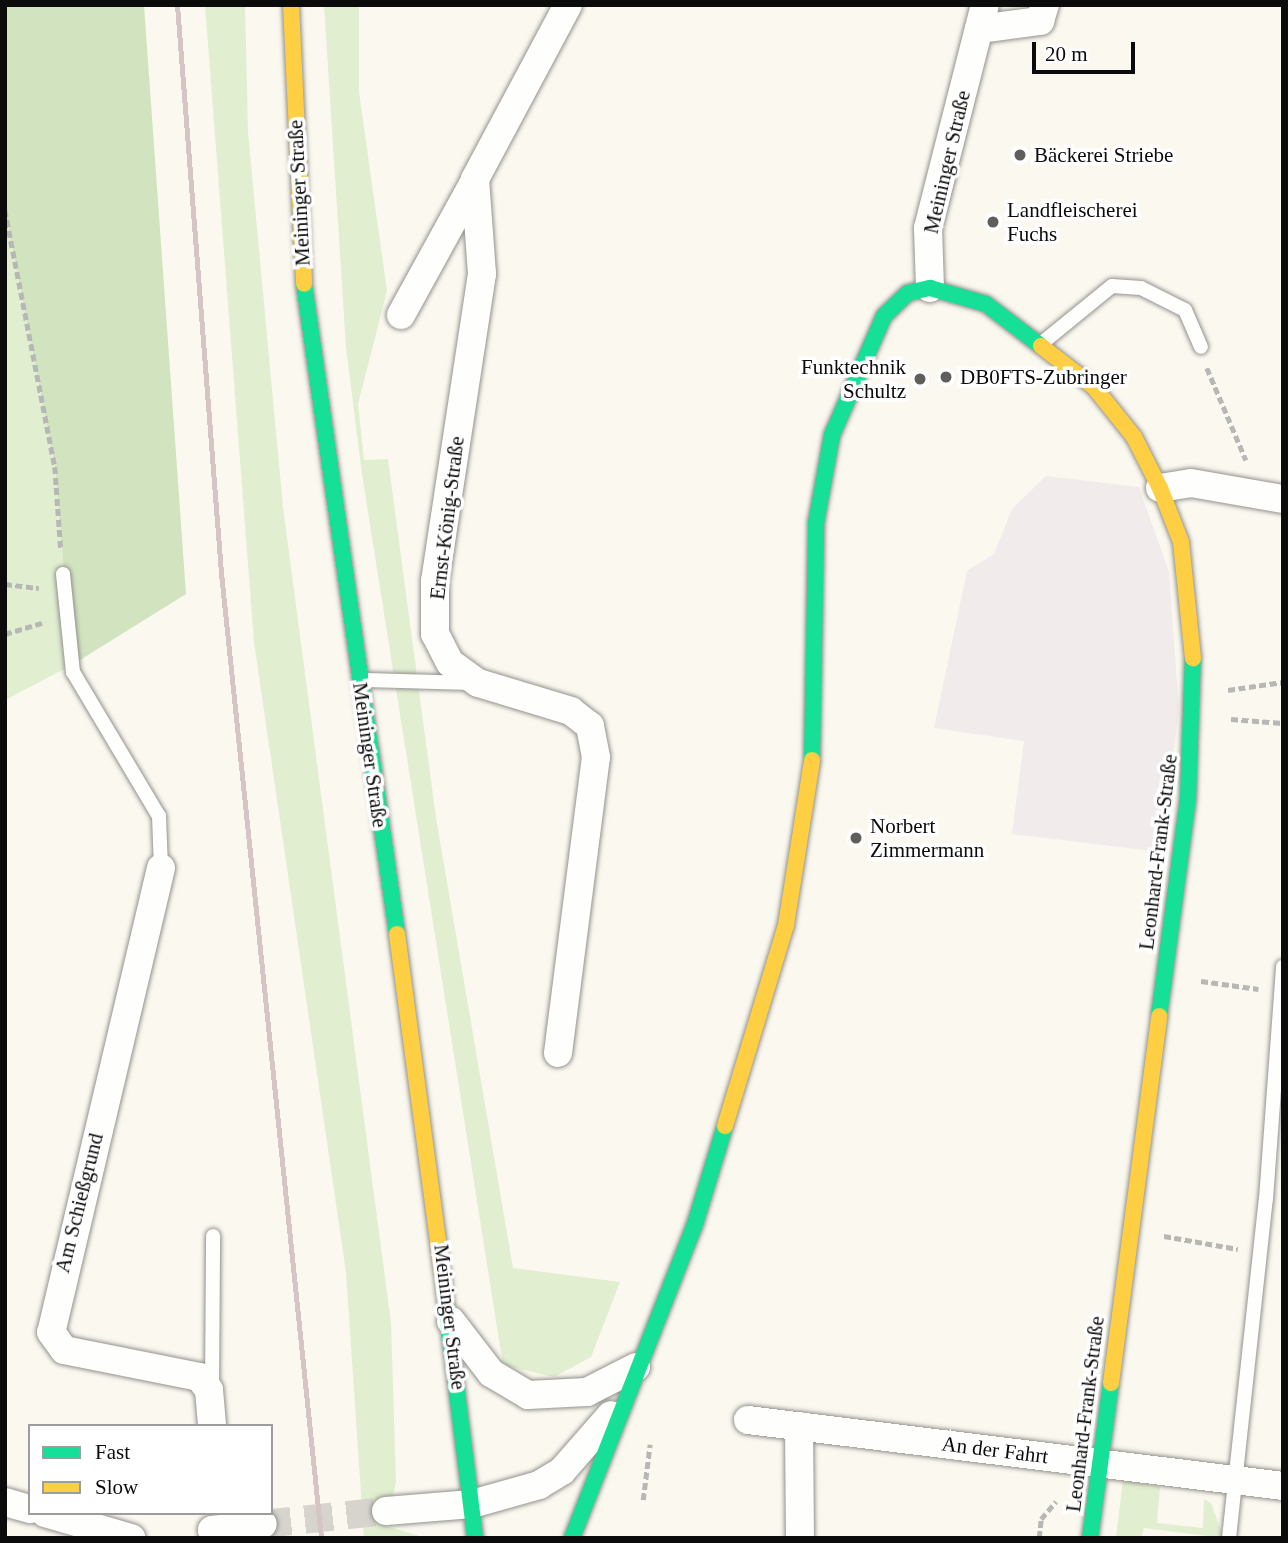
<!DOCTYPE html>
<html>
<head>
<meta charset="utf-8">
<style>
  body { margin:0 }
  #map { position:relative; width:1288px; height:1543px; overflow:hidden; background:#faf8ef; font-family:"Times New Roman",serif }
  div>[style] { position:absolute }
  [style*='--x'] { left:calc(var(--x)*1px); top:calc(var(--y)*1px); width:calc(var(--w)*1px); rotate:calc(var(--a)*1deg) }
  .industrial>* { inset:0; background:#f1ebec }
  .green>* { inset:0; background:#e1eed0 }
  .forest>* { inset:0; background:#d1e4bf }
  .street-tunnel>* { height:28px; margin-top:-14px; transform-origin:0; background:repeating-linear-gradient(90deg,#d6d4cd 0 28px,transparent 0 42px) }
  .path>* { height:4.5px; margin-top:-2.25px; transform-origin:0; background:repeating-linear-gradient(90deg,#b7b7b5 0 7px,transparent 0 10.5px) }
  .roads { filter:drop-shadow(0 0 2px #93928e) drop-shadow(0 0 2px #93928e) }
  .lane>* { height:14px; margin:-7px; padding:0 7px; transform-origin:7px; border-radius:7px; background:#fefefd }
  .street>* { height:28px; margin:-14px; padding:0 14px; transform-origin:14px; border-radius:14px; background:#fefefd }
  .fast>* { height:16px; margin:-8px; padding:0 8px; transform-origin:8px; border-radius:8px; background:#16e098 }
  .slow>* { height:16px; margin:-8px; padding:0 8px; transform-origin:8px; border-radius:8px; background:#ffcf43 }
  .rail>* { height:5px; margin:-2.5px; padding:0 2.5px; transform-origin:2.5px; border-radius:2.5px; background:#d5c5c4 }
  .dots>* { width:19px; height:19px; translate:-50% -50%; box-sizing:border-box; border:4px solid #fff; border-radius:50% }
  span { translate:-50% -50%; white-space:nowrap; text-align:center; line-height:1.15; -webkit-text-stroke:7px #fff; paint-order:stroke }
  .poi-label { font-size:21px; color:#0b0b0b }
  .left { translate:0 -50%; text-align:left }
  .right { translate:-100% -50%; text-align:right }
  .street-label { font-size:21px; color:#0b0b0b }
  .frame { position:absolute; inset:0; border:7px solid #0b0b0b; pointer-events:none }
  .legend { position:absolute; left:28px; top:1424px; width:245px; height:91px; box-sizing:border-box; background:#fff; border:2px solid #9d9d9d; margin:0; padding:9px 12px; list-style:none; font-size:21px; color:#0b0b0b }
  .legend li { display:flex; align-items:center; gap:14px; height:35px }
  .legend b { width:35px; border:2px solid #9d9d9d }
  .scale { position:absolute; left:1032px; top:42px; width:103px; height:32px; box-sizing:border-box; border:4px solid #0b0b0b; border-top:0; padding-left:9px; font-size:21px; line-height:24px; white-space:nowrap; color:#0b0b0b; -webkit-text-stroke:5px #fff; paint-order:stroke }
</style>
</head>
<body>
<div id="map">
  <div class="industrial">
    <i style="clip-path:polygon(1046px 476px,1139px 487px,1169px 572px,1179px 710px,1161px 852px,1012px 834px,1024px 741px,934px 728px,967px 571px,994px 554px,1012px 509px)"></i>
  </div>
  <div class="green">
    <i style="clip-path:polygon(205px 5px,245px 5px,248px 132px,283px 507px,391px 1323px,396px 1483px,386px 1526px,426px 1538px,364px 1538px,346px 1272px,254px 642px)"></i>
    <i style="clip-path:polygon(324px 5px,359px 5px,359px 92px,387px 291px,358px 404px,364px 460px,388px 459px,436px 818px,513px 1268px,620px 1282px,591px 1357px,554px 1377px,503px 1365px,362px 474px,346px 347px)"></i>
    <i style="clip-path:polygon(5px 210px,55px 467px,72px 665px,5px 700px)"></i>
    <i style="clip-path:polygon(1123px 1480px,1160px 1487px,1157px 1523px,1203px 1528px,1204px 1499px,1211px 1503px,1224px 1538px,1144px 1528px,1141px 1538px,1116px 1538px)"></i>
  </div>
  <div class="forest">
    <i style="clip-path:polygon(5px 5px,144px 5px,186px 594px,72px 665px,55px 467px,5px 210px)"></i>
  </div>
  <div class="street-tunnel">
    <i style="--x:263;--y:1524;--w:124;--a:-6"></i>
  </div>
  <div class="path">
    <i style="--x:5;--y:210;--w:262;--a:79"></i>
    <i style="--x:55;--y:467;--w:84;--a:85.9"></i>
    <i style="--x:1207;--y:368;--w:100;--a:67"></i>
    <i style="--x:5;--y:584;--w:34;--a:7"></i>
    <i style="--x:5;--y:634;--w:42;--a:-16.7"></i>
    <i style="--x:1228;--y:690;--w:56;--a:-8.3"></i>
    <i style="--x:1231;--y:719;--w:52;--a:4.4"></i>
    <i style="--x:1201;--y:981;--w:58;--a:8"></i>
    <i style="--x:1164;--y:1236;--w:75;--a:10"></i>
    <i style="--x:643;--y:1500;--w:56;--a:-82.9"></i>
    <i style="--x:1039;--y:1538;--w:19;--a:-84"></i>
    <i style="--x:1041;--y:1519;--w:23;--a:-50"></i>
  </div>
  <div class="roads">
    <div class="lane">
      <i style="--x:1042;--y:343;--w:90;--a:-39.2"></i>
      <i style="--x:1112;--y:286;--w:29;--a:4"></i>
      <i style="--x:1141;--y:288;--w:49;--a:26.6"></i>
      <i style="--x:1185;--y:310;--w:40;--a:66.6"></i>
      <i style="--x:63;--y:574;--w:99;--a:84.2"></i>
      <i style="--x:73;--y:672;--w:168;--a:59.2"></i>
      <i style="--x:159;--y:816;--w:52;--a:87.8"></i>
      <i style="--x:364;--y:680;--w:109;--a:1.6"></i>
      <i style="--x:212;--y:1391;--w:155;--a:-89.6"></i>
      <i style="--x:1229;--y:1538;--w:341;--a:-83.8"></i>
      <i style="--x:1266;--y:1199;--w:233;--a:-85.8"></i>
    </div>
    <div class="street">
      <i style="--x:979;--y:29;--w:62;--a:-7.5"></i>
      <i style="--x:1040;--y:21;--w:17;--a:-73"></i>
      <i style="--x:930;--y:288;--w:60;--a:-91.9"></i>
      <i style="--x:928;--y:228;--w:230;--a:-75.7"></i>
      <i style="--x:401;--y:315;--w:152;--a:-61.2"></i>
      <i style="--x:1160;--y:488;--w:31;--a:-9"></i>
      <i style="--x:1191;--y:483;--w:93;--a:9.9"></i>
      <i style="--x:161;--y:868;--w:477;--a:103.3"></i>
      <i style="--x:51;--y:1332;--w:22;--a:54"></i>
      <i style="--x:64;--y:1350;--w:138;--a:11.3"></i>
      <i style="--x:199;--y:1377;--w:16;--a:52"></i>
      <i style="--x:209;--y:1390;--w:36;--a:85"></i>
      <i style="--x:558;--y:1053;--w:298;--a:-82.7"></i>
      <i style="--x:596;--y:757;--w:32;--a:-101"></i>
      <i style="--x:590;--y:726;--w:24;--a:-142"></i>
      <i style="--x:571;--y:711;--w:97;--a:-163.2"></i>
      <i style="--x:478;--y:683;--w:34;--a:-144"></i>
      <i style="--x:450;--y:663;--w:33;--a:-117"></i>
      <i style="--x:435;--y:634;--w:53;--a:-90"></i>
      <i style="--x:435;--y:581;--w:311;--a:-81.3"></i>
      <i style="--x:482;--y:274;--w:95;--a:-94.2"></i>
      <i style="--x:475;--y:179;--w:197;--a:-61.9"></i>
      <i style="--x:451;--y:1321;--w:66;--a:52.4"></i>
      <i style="--x:491;--y:1373;--w:43;--a:30.7"></i>
      <i style="--x:528;--y:1395;--w:59;--a:-2.9"></i>
      <i style="--x:587;--y:1392;--w:55;--a:-27"></i>
      <i style="--x:748;--y:1420;--w:539;--a:7.03"></i>
      <i style="--x:799;--y:1426;--w:112;--a:89.5"></i>
      <i style="--x:5;--y:1502;--w:26;--a:16"></i>
      <i style="--x:386;--y:1511;--w:86;--a:-4.7"></i>
      <i style="--x:472;--y:1504;--w:70;--a:-15.8"></i>
      <i style="--x:539;--y:1485;--w:27;--a:-31"></i>
      <i style="--x:562;--y:1471;--w:74;--a:-48.8"></i>
      <i style="--x:45;--y:1513;--w:90;--a:16.2"></i>
      <i style="--x:214;--y:1538;--w:8;--a:-104"></i>
      <i style="--x:212;--y:1530;--w:51;--a:-6.7"></i>
    </div>
    <div class="fast">
      <i style="--x:304;--y:284;--w:657;--a:81.86"></i>
      <i style="--x:812;--y:760;--w:237;--a:-89"></i>
      <i style="--x:816;--y:523;--w:89;--a:-79.7"></i>
      <i style="--x:832;--y:435;--w:130;--a:-66.4"></i>
      <i style="--x:884;--y:316;--w:33;--a:-44"></i>
      <i style="--x:908;--y:293;--w:23;--a:-13"></i>
      <i style="--x:930;--y:288;--w:58;--a:15.9"></i>
      <i style="--x:986;--y:304;--w:69;--a:37.4"></i>
      <i style="--x:1159;--y:1016;--w:220;--a:-82.4"></i>
      <i style="--x:1188;--y:798;--w:140;--a:-88"></i>
      <i style="--x:444;--y:1288;--w:252;--a:82.9"></i>
      <i style="--x:572;--y:1538;--w:337;--a:-68.6"></i>
      <i style="--x:695;--y:1224;--w:102;--a:-73"></i>
      <i style="--x:1090;--y:1538;--w:156;--a:-82.3"></i>
    </div>
    <div class="slow">
      <i style="--x:291;--y:5;--w:279;--a:87.3"></i>
      <i style="--x:1041;--y:346;--w:67;--a:37.7"></i>
      <i style="--x:1094;--y:387;--w:64;--a:51.3"></i>
      <i style="--x:1134;--y:437;--w:57;--a:63"></i>
      <i style="--x:1160;--y:488;--w:58;--a:68.7"></i>
      <i style="--x:1181;--y:542;--w:117;--a:84.1"></i>
      <i style="--x:397;--y:934;--w:357;--a:82.4"></i>
      <i style="--x:725;--y:1126;--w:210;--a:-73.1"></i>
      <i style="--x:786;--y:925;--w:167;--a:-81"></i>
      <i style="--x:1111;--y:1383;--w:370;--a:-82.5"></i>
    </div>
  </div>
  <div class="rail">
    <i style="--x:177;--y:5;--w:570;--a:85.57"></i>
    <i style="--x:221;--y:573;--w:970;--a:84.08"></i>
  </div>
  <div class="dots">
    <i style="left:1020px;top:155px;background:#5f5e5b"></i>
    <i style="left:993px;top:222px;background:#5f5e5b"></i>
    <i style="left:946px;top:377px;background:#5f5e5b"></i>
    <i style="left:920px;top:379px;background:#5f5e5b"></i>
    <i style="left:856px;top:838px;background:#5f5e5b"></i>
  </div>
  <div class="poi-label">
    <span class="left" style="left:1034px;top:155px">Bäckerei Striebe</span>
    <span class="left" style="left:1007px;top:222px">Landfleischerei<br>Fuchs</span>
    <span class="right" style="left:906px;top:379px">Funktechnik<br>Schultz</span>
    <span class="left" style="left:960px;top:377px">DB0FTS-Zubringer</span>
    <span class="left" style="left:870px;top:838px">Norbert<br>Zimmermann</span>
  </div>
  <div class="street-label">
    <span style="left:947px;top:162px;rotate:-77deg">Meininger Straße</span>
    <span style="left:299px;top:193px;rotate:-93deg">Meininger Straße</span>
    <span style="left:447px;top:518px;rotate:-83deg">Ernst-König-Straße</span>
    <span style="left:370px;top:755px;rotate:82deg">Meininger Straße</span>
    <span style="left:1158px;top:852px;rotate:-83deg">Leonhard-Frank-Straße</span>
    <span style="left:79px;top:1203px;rotate:-76deg">Am Schießgrund</span>
    <span style="left:450px;top:1317px;rotate:83deg">Meininger Straße</span>
    <span style="left:1085px;top:1414px;rotate:-83deg">Leonhard-Frank-Straße</span>
    <span style="left:995px;top:1450px;rotate:7deg">An der Fahrt</span>
  </div>
  <div class="frame"></div>
  <ul class="legend">
  <li><b style="height:9px;background:#16e098"></b>Fast</li>
  <li><b style="height:9px;background:#ffcf43"></b>Slow</li>
  </ul>
  <div class="scale">20 m</div>
</div>
</body>
</html>
